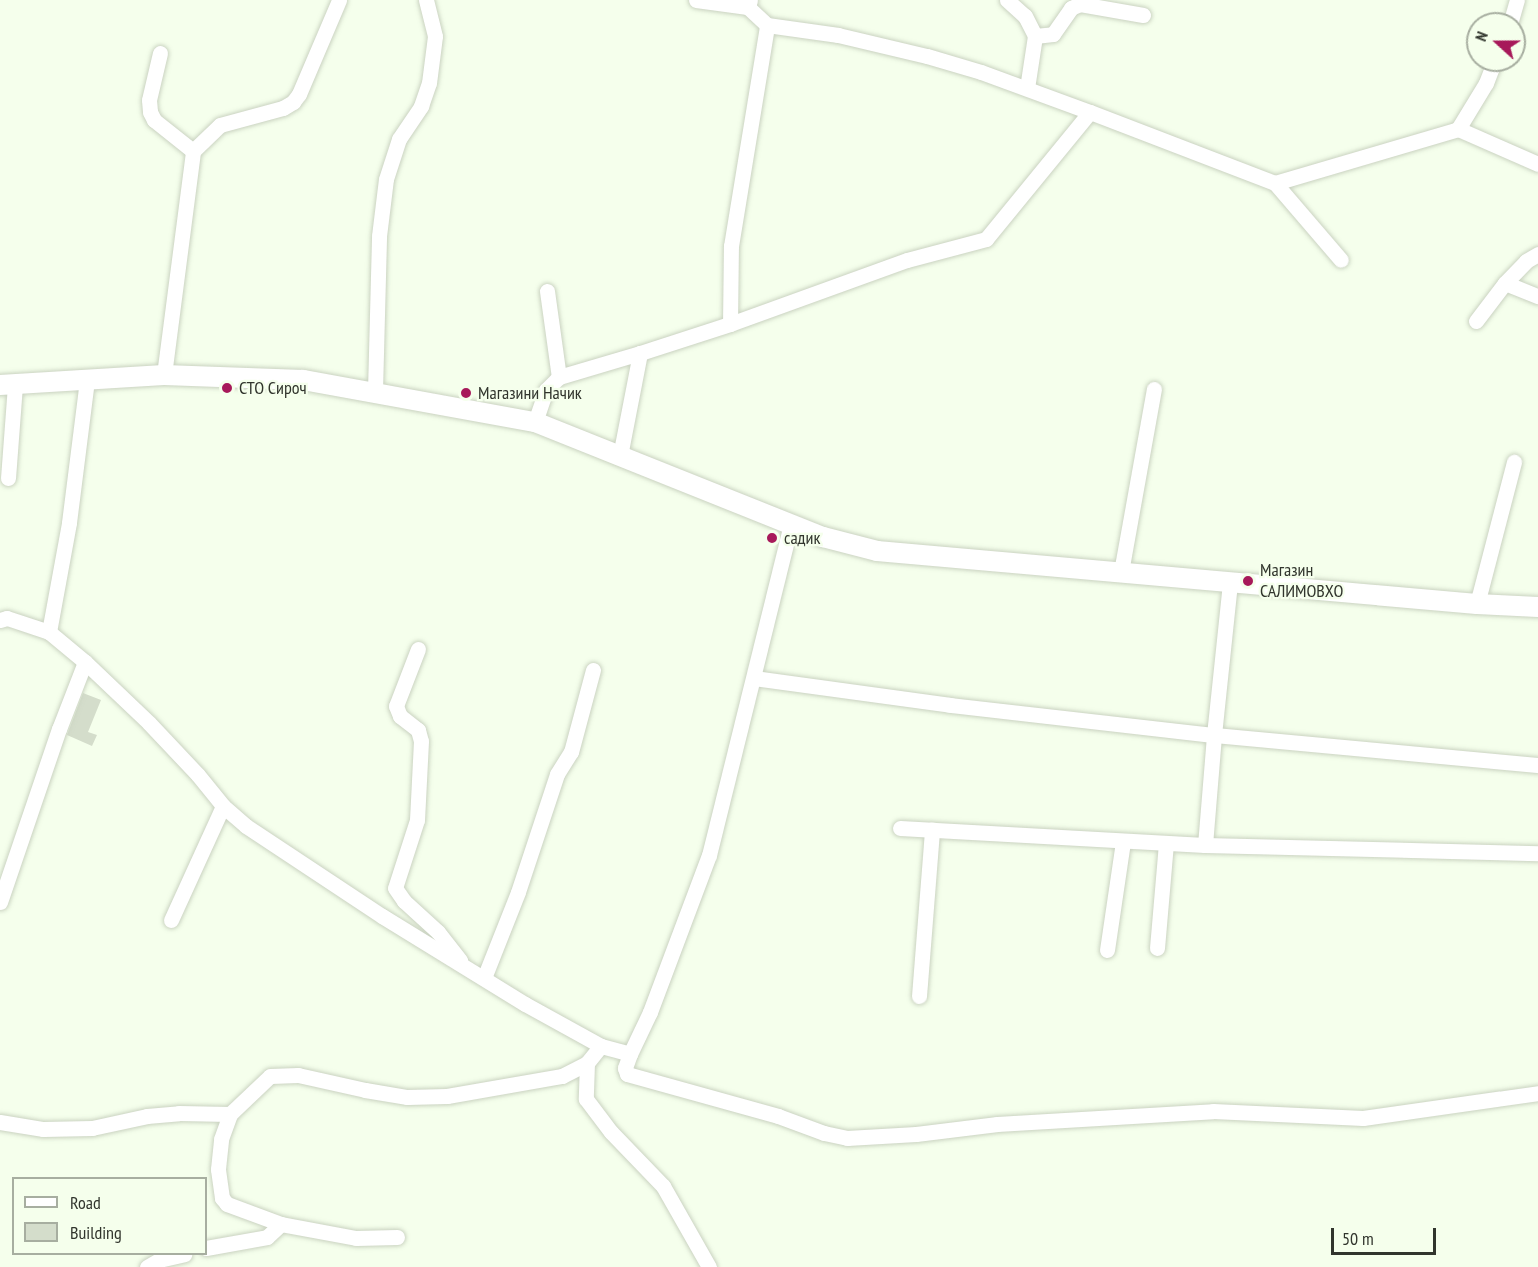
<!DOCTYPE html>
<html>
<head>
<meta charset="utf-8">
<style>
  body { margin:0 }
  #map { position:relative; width:1538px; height:1267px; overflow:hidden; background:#f5ffec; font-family:"PT Sans Narrow",sans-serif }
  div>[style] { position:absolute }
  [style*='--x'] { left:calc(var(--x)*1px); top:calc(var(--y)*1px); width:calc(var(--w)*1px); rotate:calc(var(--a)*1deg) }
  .building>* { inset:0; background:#d4ddcb }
  .roads { filter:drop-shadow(0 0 2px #cad3c1) drop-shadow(0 0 2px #cad3c1) }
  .minor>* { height:15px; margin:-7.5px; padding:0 7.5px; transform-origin:7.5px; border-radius:7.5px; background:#fff }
  .tertiary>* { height:20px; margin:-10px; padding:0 10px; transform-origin:10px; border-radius:10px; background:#fff }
  .dots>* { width:16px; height:16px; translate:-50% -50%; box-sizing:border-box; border:3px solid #f5ffec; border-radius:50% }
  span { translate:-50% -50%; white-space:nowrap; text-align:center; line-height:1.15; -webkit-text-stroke:4.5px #f5ffec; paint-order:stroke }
  .poi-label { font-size:18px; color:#31352d }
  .left { translate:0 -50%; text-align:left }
  .legend { position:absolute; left:12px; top:1177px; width:195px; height:78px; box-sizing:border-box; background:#f5ffec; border:2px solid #a7aea0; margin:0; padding:8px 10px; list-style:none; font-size:18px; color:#31352d }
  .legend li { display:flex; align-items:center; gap:12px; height:30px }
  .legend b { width:30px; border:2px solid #a7aea0 }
  .north { position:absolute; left:1466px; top:12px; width:60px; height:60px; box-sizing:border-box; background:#f5ffec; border:2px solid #a7aea0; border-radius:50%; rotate:291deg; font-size:16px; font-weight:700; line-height:24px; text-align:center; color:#31352d }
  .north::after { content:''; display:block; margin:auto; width:21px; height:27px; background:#a7195a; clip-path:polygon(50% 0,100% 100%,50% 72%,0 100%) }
  .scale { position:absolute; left:1331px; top:1228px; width:105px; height:27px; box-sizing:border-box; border:3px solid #31352d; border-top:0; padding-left:8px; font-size:18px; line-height:21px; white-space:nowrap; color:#31352d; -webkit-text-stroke:4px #f5ffec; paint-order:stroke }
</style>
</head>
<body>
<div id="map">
  <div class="building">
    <i style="clip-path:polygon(83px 693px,101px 700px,88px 732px,97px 735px,92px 746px,67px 735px)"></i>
  </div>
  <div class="roads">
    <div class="minor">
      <i style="--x:696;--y:0;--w:52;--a:7.7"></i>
      <i style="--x:1007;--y:0;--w:24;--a:42"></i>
      <i style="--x:1025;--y:16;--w:22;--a:63"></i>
      <i style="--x:1035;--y:36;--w:53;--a:98.7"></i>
      <i style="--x:1510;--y:24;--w:25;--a:-74"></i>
      <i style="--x:767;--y:25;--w:72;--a:8"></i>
      <i style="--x:838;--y:35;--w:91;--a:13.3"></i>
      <i style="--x:927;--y:56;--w:56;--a:16.5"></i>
      <i style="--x:981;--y:72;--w:116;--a:20.2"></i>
      <i style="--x:1035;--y:36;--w:18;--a:-6"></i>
      <i style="--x:1053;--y:34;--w:32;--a:-55"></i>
      <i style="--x:1071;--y:8;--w:10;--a:-24"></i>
      <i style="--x:1080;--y:4;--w:64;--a:9.9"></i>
      <i style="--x:160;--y:53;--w:48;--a:103.2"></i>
      <i style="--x:149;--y:100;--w:12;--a:85"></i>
      <i style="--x:150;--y:112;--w:9;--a:63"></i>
      <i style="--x:154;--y:120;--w:50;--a:38.5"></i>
      <i style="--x:1458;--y:129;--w:87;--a:23.6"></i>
      <i style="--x:1275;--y:183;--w:101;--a:49.4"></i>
      <i style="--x:1505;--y:283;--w:35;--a:22"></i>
      <i style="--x:547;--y:291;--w:87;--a:82.1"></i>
      <i style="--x:1476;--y:321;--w:48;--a:-52.7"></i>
      <i style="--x:1505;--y:283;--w:30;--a:-46"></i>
      <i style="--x:1526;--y:261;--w:14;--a:-30"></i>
      <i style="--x:730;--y:324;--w:78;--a:-89.3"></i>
      <i style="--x:731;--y:246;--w:224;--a:-80.7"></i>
      <i style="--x:767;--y:25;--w:26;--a:-137"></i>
      <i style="--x:748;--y:7;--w:7;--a:-74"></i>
      <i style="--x:164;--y:375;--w:226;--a:-82.6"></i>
      <i style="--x:193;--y:151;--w:37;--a:-44"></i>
      <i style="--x:220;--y:125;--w:65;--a:-15.1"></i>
      <i style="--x:283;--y:108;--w:12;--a:-31"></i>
      <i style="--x:293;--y:102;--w:10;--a:-53"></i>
      <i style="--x:299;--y:94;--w:102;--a:-66.9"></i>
      <i style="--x:87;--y:380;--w:144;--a:97.2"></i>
      <i style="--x:69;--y:523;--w:111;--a:100.4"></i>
      <i style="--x:49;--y:632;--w:47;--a:39.8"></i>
      <i style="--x:85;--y:662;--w:88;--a:43.6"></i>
      <i style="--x:149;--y:723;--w:71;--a:46.7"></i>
      <i style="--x:198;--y:775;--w:40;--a:51"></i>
      <i style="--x:223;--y:806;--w:30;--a:41"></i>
      <i style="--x:246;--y:826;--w:163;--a:33.5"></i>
      <i style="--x:382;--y:916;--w:168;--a:31.6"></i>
      <i style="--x:525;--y:1004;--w:87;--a:28.9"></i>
      <i style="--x:601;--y:1046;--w:30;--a:15"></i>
      <i style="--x:375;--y:391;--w:155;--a:-88.5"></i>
      <i style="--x:379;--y:236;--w:57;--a:-83"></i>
      <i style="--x:386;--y:179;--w:42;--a:-72"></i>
      <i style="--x:399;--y:139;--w:40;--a:-56"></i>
      <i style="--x:421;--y:106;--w:24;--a:-71"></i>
      <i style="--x:429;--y:83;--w:47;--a:-82.7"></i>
      <i style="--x:435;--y:36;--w:37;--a:-104"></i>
      <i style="--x:535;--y:422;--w:34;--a:-71"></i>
      <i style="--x:546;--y:390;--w:18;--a:-45"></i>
      <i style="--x:559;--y:377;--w:84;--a:-16.5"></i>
      <i style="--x:620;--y:456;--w:105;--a:-79"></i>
      <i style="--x:640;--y:353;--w:95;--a:-17.9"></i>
      <i style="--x:730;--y:324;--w:188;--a:-19.9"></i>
      <i style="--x:907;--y:260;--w:82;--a:-14.9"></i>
      <i style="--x:986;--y:239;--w:164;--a:-50.7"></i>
      <i style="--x:1090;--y:112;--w:198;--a:21"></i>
      <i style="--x:1275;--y:183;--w:191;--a:-16.4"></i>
      <i style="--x:1458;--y:129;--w:54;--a:-58.7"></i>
      <i style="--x:1486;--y:83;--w:25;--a:-69"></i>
      <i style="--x:8;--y:478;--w:94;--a:-85.7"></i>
      <i style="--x:791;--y:524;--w:341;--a:103.9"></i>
      <i style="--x:709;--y:855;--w:168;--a:110.6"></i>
      <i style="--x:650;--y:1012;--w:47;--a:115.5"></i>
      <i style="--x:630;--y:1054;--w:15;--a:110"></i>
      <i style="--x:625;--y:1068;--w:6;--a:72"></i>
      <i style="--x:627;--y:1074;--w:157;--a:15.5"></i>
      <i style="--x:778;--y:1116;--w:49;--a:20.3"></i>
      <i style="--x:824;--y:1133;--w:24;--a:12"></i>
      <i style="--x:847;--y:1138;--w:69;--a:-3.3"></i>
      <i style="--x:916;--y:1134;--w:82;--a:-7"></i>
      <i style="--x:997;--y:1124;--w:216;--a:-3.4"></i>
      <i style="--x:1213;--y:1111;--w:150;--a:2.7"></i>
      <i style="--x:1363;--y:1118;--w:177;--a:-8.1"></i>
      <i style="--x:1121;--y:572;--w:186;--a:-79.8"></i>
      <i style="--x:1477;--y:604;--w:147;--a:-75.4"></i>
      <i style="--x:0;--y:620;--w:7;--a:-16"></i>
      <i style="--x:7;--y:618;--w:44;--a:18.4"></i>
      <i style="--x:418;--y:649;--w:61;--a:111.1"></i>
      <i style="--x:396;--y:706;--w:11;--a:68"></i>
      <i style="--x:400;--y:716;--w:23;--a:38"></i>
      <i style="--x:418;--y:730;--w:11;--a:75"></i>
      <i style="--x:421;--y:741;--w:79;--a:92.9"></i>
      <i style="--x:417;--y:820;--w:71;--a:107.9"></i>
      <i style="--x:395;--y:888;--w:16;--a:55"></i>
      <i style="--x:404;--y:901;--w:46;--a:42.4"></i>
      <i style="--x:438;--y:932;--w:36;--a:52"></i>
      <i style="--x:754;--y:678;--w:198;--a:7.8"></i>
      <i style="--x:950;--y:705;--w:266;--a:6.5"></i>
      <i style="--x:1214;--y:735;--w:325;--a:5.3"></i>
      <i style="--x:900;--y:828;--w:305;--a:3.2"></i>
      <i style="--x:1205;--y:845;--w:333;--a:1.4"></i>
      <i style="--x:1205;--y:845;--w:110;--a:-85.3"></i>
      <i style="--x:1214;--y:735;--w:154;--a:-84"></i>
      <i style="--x:0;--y:902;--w:183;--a:-71.2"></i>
      <i style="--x:59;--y:729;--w:72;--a:-68.8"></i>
      <i style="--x:171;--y:920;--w:125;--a:-65.5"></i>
      <i style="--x:1157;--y:948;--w:105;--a:-85.1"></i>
      <i style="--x:1107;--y:950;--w:110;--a:-81.6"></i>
      <i style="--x:484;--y:978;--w:92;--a:-68.4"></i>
      <i style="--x:518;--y:892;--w:124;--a:-71.7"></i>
      <i style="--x:557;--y:774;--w:26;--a:-58"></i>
      <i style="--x:571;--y:752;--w:85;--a:-75"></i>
      <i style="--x:919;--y:996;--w:167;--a:-85.5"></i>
      <i style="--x:587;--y:1063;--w:36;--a:92"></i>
      <i style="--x:586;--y:1099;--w:41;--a:52.9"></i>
      <i style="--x:611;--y:1132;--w:75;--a:46.1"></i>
      <i style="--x:663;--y:1186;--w:93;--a:60.4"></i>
      <i style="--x:0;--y:1122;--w:44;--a:9.2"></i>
      <i style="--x:43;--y:1129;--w:49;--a:-1.2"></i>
      <i style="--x:92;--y:1128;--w:56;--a:-12.3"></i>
      <i style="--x:147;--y:1116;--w:32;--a:-5"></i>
      <i style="--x:179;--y:1113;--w:51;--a:1.1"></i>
      <i style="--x:397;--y:1237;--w:41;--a:178.6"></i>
      <i style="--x:356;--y:1238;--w:76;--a:-169.4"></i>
      <i style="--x:281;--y:1224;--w:58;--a:-159.7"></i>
      <i style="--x:227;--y:1204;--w:8;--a:-130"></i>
      <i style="--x:222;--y:1198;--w:29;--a:-98"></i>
      <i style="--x:218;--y:1169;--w:30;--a:-84"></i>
      <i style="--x:221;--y:1139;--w:27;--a:-70"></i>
      <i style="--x:230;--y:1114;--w:55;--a:-43.5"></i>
      <i style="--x:270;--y:1076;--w:28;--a:-2"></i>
      <i style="--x:298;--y:1075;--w:69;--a:12.6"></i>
      <i style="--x:365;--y:1090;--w:43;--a:9.5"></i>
      <i style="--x:407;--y:1097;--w:40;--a:-1.4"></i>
      <i style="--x:447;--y:1096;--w:117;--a:-9.9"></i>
      <i style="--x:562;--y:1076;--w:28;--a:-27"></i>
      <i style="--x:587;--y:1063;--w:22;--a:-51"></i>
      <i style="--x:206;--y:1248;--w:62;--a:-10.2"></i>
      <i style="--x:267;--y:1237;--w:19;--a:-43"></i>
      <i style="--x:147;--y:1267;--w:14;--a:-30"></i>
      <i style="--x:159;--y:1260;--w:26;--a:-13"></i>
    </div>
    <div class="tertiary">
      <i style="--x:0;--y:385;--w:164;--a:-3.5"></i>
      <i style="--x:164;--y:375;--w:139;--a:2.1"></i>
      <i style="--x:303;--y:380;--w:236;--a:10.3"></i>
      <i style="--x:535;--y:422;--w:310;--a:21.8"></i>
      <i style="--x:823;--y:537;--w:56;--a:14.5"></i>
      <i style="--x:877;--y:551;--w:602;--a:5.05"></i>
      <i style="--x:1477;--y:604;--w:61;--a:2.8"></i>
    </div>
  </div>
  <div class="dots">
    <i style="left:227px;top:388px;background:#a7195a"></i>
    <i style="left:466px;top:393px;background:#a7195a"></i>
    <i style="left:772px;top:538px;background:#a7195a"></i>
    <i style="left:1248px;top:581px;background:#a7195a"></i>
  </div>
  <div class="poi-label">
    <span class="left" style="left:239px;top:388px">СТО Сироч</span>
    <span class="left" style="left:478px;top:393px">Магазини Начик</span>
    <span class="left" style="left:784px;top:538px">садик</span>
    <span class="left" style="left:1260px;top:581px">Магазин<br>САЛИМОВХО</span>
  </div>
  <ul class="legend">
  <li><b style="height:8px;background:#fff"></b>Road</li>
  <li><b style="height:16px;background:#d4ddcb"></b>Building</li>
  </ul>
  <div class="north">N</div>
  <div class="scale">50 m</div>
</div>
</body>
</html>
